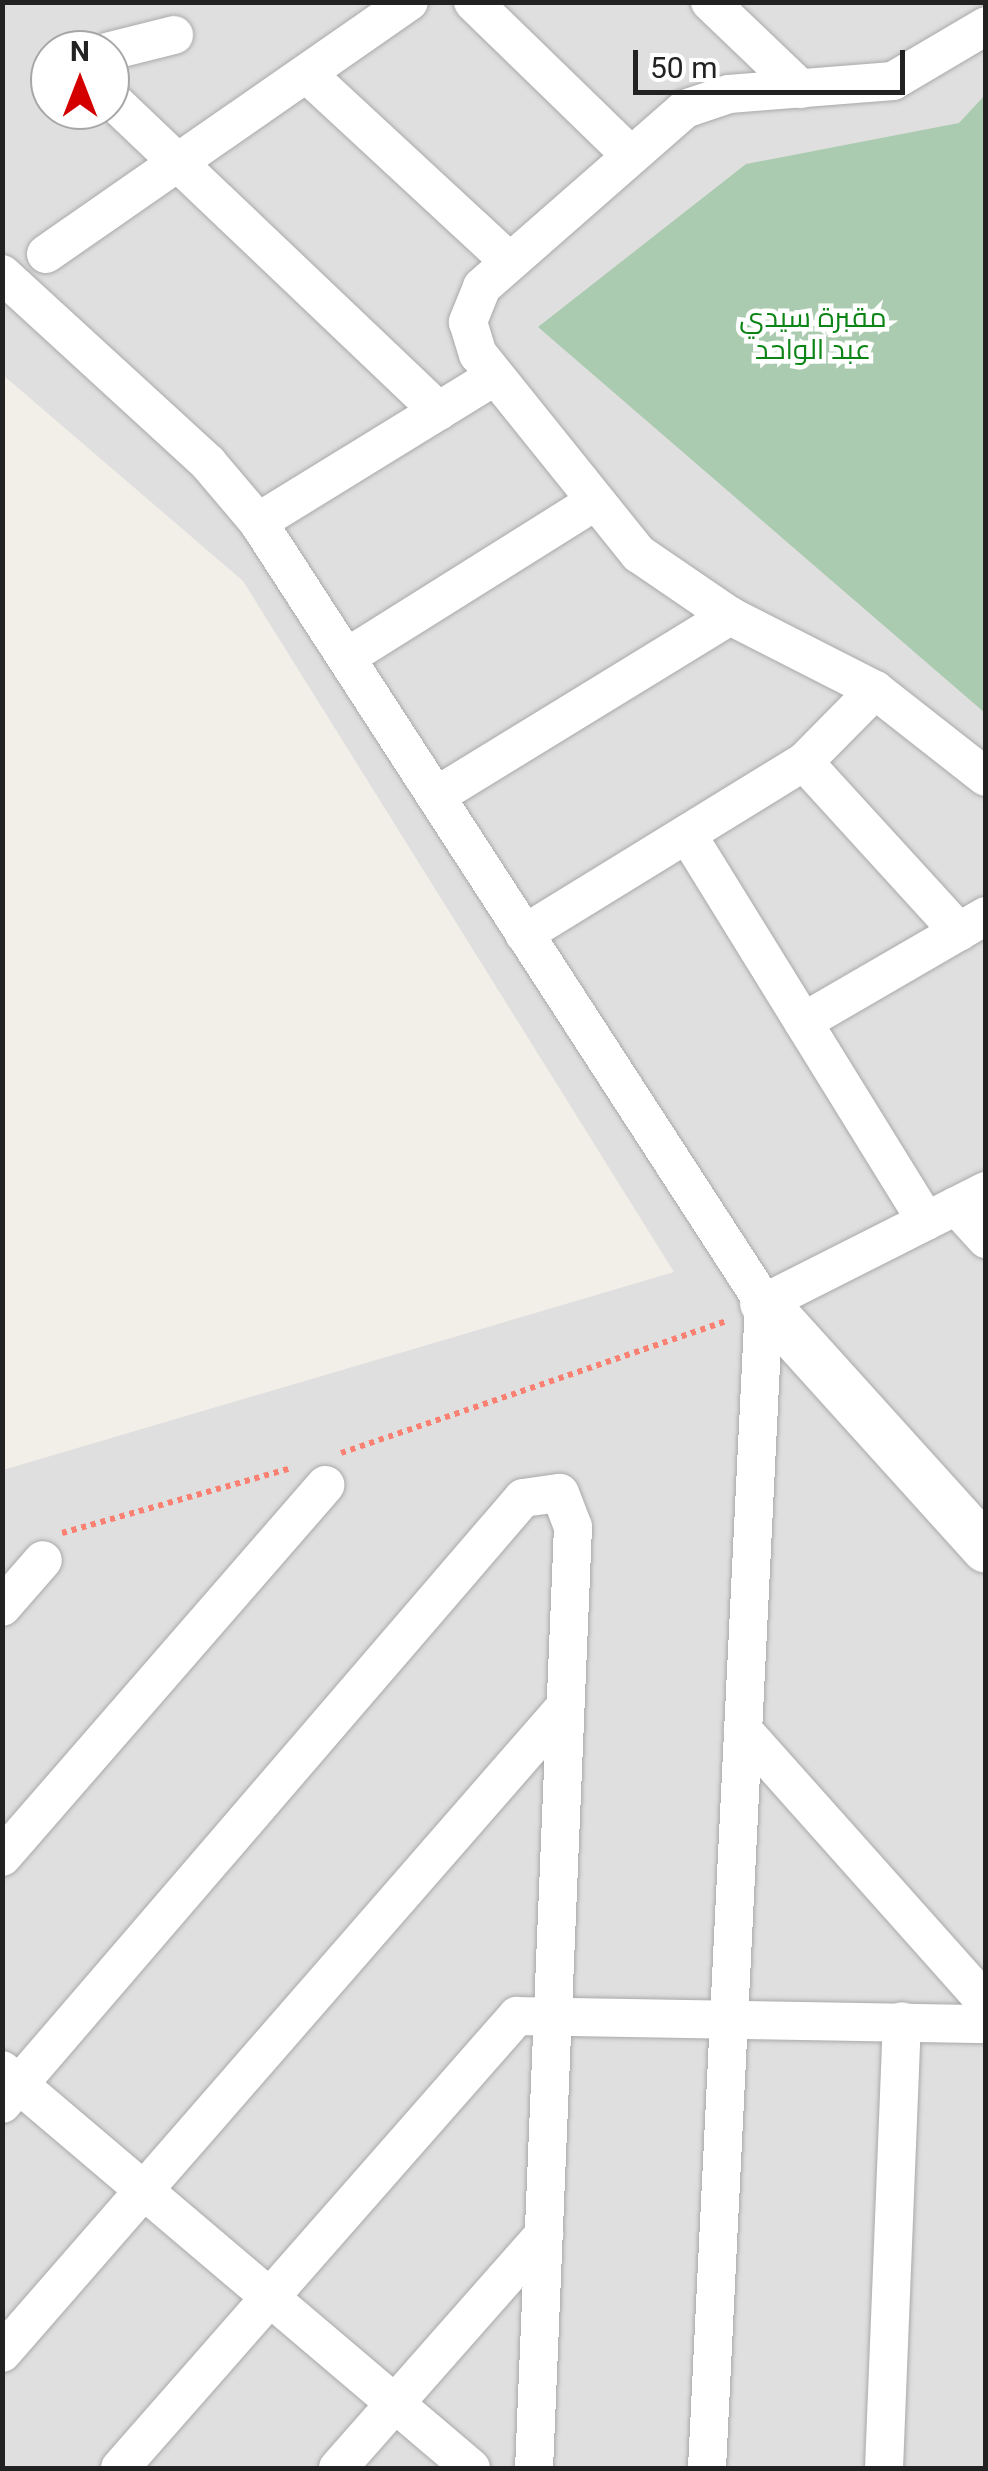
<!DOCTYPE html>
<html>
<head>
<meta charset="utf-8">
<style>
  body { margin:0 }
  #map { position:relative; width:988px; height:2471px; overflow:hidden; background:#f2efe9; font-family:Roboto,Cairo,sans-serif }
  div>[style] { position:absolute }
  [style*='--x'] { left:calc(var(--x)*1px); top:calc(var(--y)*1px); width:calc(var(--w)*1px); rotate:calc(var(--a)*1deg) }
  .residential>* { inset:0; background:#e0dfdf }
  .cemetery>* { inset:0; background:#aacbaf }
  .path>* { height:6px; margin-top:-3px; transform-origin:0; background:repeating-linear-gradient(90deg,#fa8072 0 5px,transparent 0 10px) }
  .roads { filter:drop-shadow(0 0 2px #a9a9a9) drop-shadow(0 0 2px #a9a9a9) }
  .minor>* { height:38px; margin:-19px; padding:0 19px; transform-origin:19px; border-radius:19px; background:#fff }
  .tertiary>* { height:48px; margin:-24px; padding:0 24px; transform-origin:24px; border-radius:24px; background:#fff }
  span { translate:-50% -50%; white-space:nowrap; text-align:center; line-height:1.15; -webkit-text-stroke:9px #fff; paint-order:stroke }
  .park-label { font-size:28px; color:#0c8416 }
  .frame { position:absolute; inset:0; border:5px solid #222; pointer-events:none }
  .north { position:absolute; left:30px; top:30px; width:100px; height:100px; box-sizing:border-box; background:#fff; border:2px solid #a7a7a7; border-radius:50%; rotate:0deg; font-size:28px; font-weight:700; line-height:40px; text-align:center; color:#222 }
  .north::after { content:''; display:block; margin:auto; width:35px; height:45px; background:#d40000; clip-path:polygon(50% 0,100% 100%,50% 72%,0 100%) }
  .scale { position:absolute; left:633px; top:50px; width:272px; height:45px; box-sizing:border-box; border:5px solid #222; border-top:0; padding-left:12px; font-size:30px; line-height:35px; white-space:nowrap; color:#222; -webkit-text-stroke:8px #fff; paint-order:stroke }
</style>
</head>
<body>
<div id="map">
  <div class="residential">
    <i style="clip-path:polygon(evenodd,3px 3px,985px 3px,985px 2468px,3px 2468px,3px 1470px,674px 1272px,243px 581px,3px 375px,3px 3px,50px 50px,110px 50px,110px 110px,50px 110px,50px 50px)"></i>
  </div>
  <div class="cemetery">
    <i style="clip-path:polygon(985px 95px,985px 713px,538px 327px,746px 164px,959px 123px)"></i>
  </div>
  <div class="path">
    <i style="--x:341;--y:1453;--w:407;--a:-18.9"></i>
    <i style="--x:62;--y:1533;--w:238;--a:-15.8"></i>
  </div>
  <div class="roads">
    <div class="minor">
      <i style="--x:473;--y:2;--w:215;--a:44.2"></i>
      <i style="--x:710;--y:2;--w:126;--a:43.7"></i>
      <i style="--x:986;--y:26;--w:108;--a:149.4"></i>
      <i style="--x:893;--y:81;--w:165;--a:175.5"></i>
      <i style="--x:729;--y:94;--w:46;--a:161.2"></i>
      <i style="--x:685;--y:109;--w:270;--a:138.8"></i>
      <i style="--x:482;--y:287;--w:38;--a:112"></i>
      <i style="--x:468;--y:322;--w:34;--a:73"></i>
      <i style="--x:478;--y:354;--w:257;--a:51.2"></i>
      <i style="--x:639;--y:554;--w:110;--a:34.3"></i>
      <i style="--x:730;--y:616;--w:163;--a:27"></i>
      <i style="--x:875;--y:690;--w:141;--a:38.1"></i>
      <i style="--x:110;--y:51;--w:66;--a:-14"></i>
      <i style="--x:307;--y:74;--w:275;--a:42.8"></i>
      <i style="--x:110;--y:98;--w:454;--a:43.6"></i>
      <i style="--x:46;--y:254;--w:442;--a:-34.8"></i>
      <i style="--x:2;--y:274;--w:280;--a:42.5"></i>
      <i style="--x:208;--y:463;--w:77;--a:49.7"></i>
      <i style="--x:258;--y:522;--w:931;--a:57.06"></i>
      <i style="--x:764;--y:1303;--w:1166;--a:92.8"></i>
      <i style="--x:258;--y:522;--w:278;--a:-31.6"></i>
      <i style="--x:347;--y:657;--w:292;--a:-32.1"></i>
      <i style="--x:804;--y:762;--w:230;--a:47.6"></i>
      <i style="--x:436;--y:796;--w:345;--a:-31.5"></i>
      <i style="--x:687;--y:834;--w:455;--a:58.3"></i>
      <i style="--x:524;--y:934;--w:329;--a:-31.6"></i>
      <i style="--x:804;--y:762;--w:101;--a:-45.4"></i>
      <i style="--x:803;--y:1022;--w:211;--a:-30.1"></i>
      <i style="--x:956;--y:1206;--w:45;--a:47.7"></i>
      <i style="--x:764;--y:1303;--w:249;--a:-26.8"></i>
      <i style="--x:2;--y:1607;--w:62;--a:-48.9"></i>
      <i style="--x:743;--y:1730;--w:365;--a:48.3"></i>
      <i style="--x:2;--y:1857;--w:493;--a:-49"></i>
      <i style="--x:2;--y:2070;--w:615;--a:40.32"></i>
      <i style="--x:2;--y:2104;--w:799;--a:-49.31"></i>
      <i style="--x:523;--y:1498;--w:37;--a:-8"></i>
      <i style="--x:560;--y:1493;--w:36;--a:69"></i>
      <i style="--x:573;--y:1527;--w:942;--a:92.37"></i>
      <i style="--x:2;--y:2353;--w:857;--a:-48.93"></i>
      <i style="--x:120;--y:2468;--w:602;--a:-48.71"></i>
      <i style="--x:517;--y:2016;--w:469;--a:1"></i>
      <i style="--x:338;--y:2468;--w:312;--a:-48.6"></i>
      <i style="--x:884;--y:2468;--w:447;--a:-87.7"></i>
    </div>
    <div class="tertiary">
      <i style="--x:764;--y:1303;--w:331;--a:47.9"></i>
    </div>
  </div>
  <div class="park-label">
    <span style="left:813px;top:334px">مقبرة سيدي<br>عبد الواحد</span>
  </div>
  <div class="frame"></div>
  <div class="north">N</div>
  <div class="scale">50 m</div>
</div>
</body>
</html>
